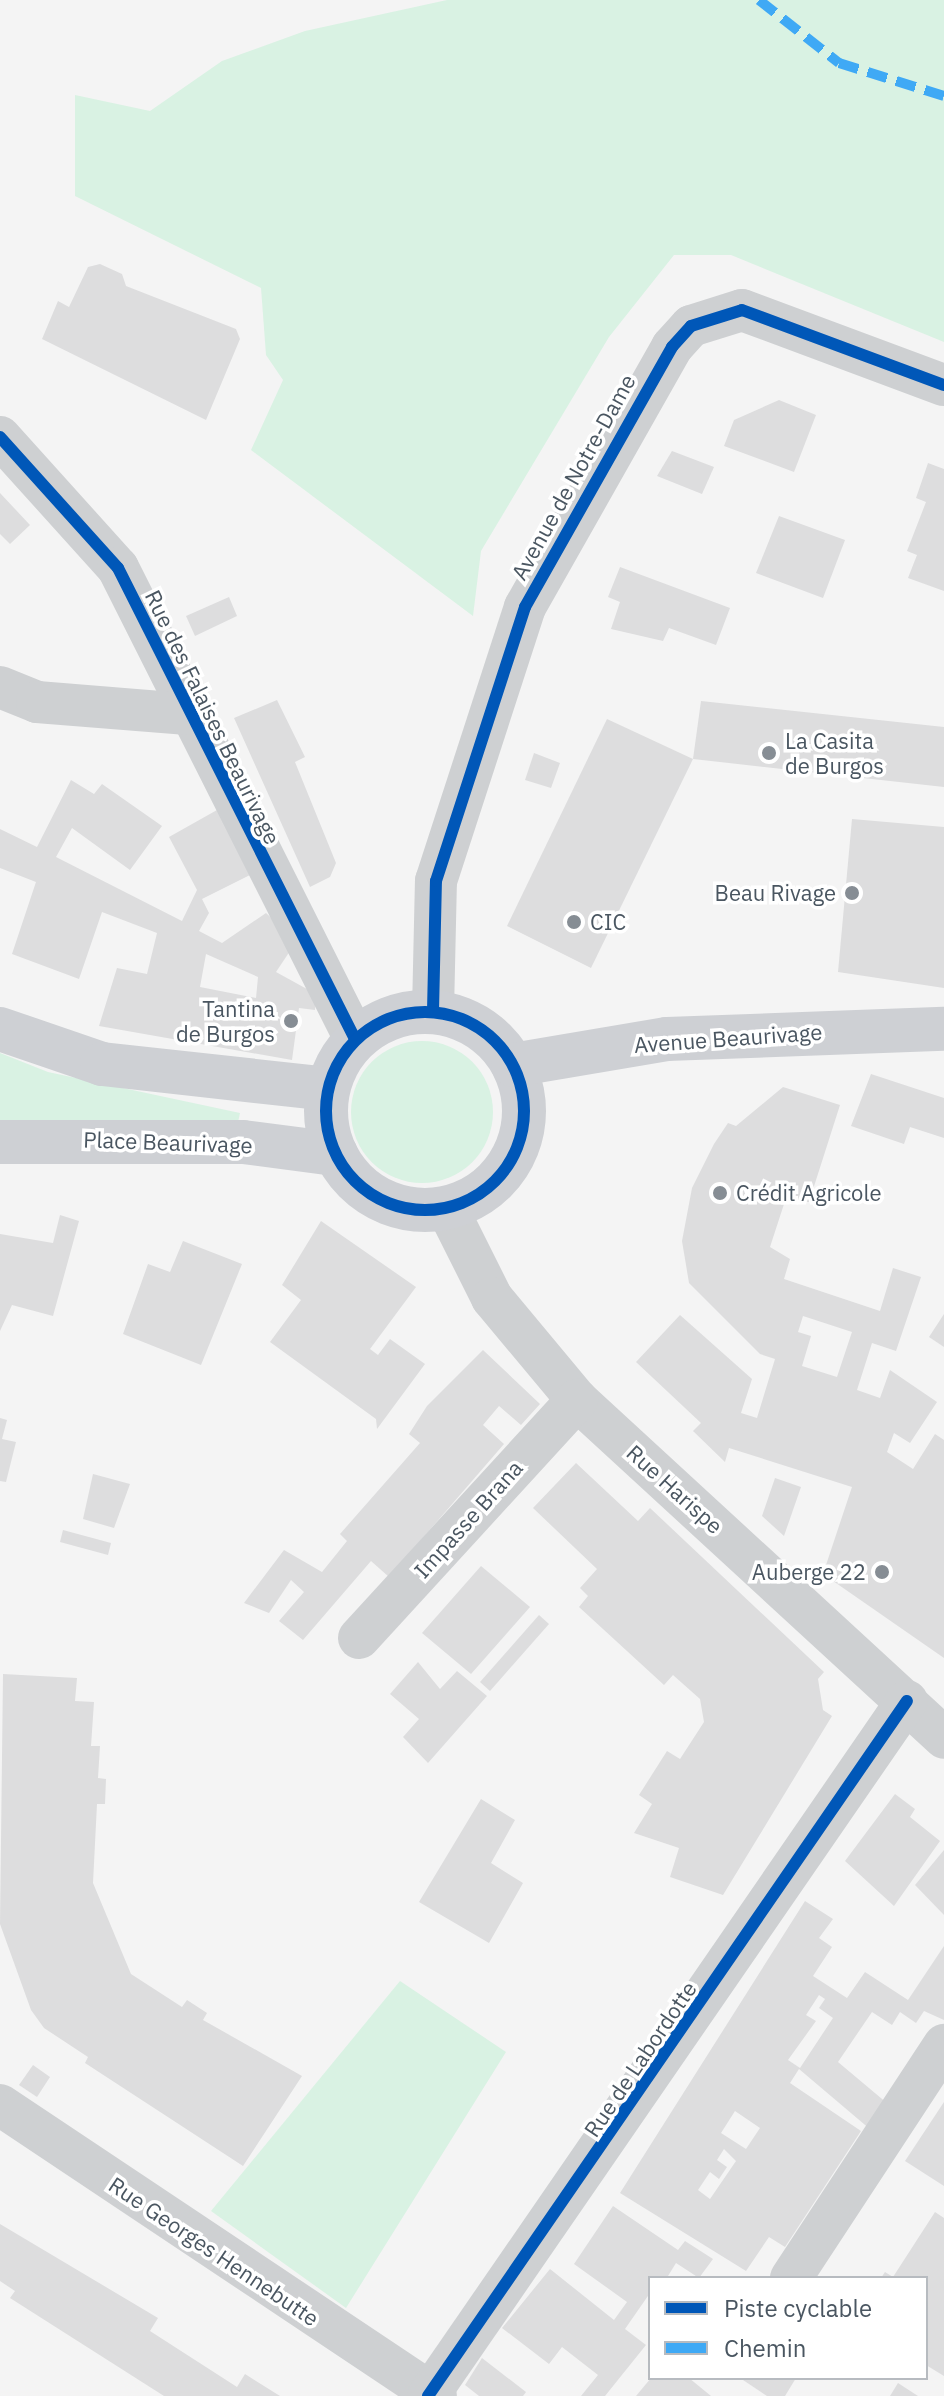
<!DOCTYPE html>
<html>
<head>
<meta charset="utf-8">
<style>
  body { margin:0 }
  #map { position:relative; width:944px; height:2396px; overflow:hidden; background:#f4f4f4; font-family:"IBM Plex Sans",sans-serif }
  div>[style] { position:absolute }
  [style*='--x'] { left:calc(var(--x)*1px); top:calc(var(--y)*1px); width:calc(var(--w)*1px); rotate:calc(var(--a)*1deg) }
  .green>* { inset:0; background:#d9f2e3 }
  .round { border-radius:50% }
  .building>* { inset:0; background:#ddddde }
  .street>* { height:42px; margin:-21px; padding:0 21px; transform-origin:21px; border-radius:21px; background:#ced0d2 }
  .secondary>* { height:44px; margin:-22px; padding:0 22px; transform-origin:22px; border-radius:22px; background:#ced0d4 }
  .secondary>.ring { margin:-22px; padding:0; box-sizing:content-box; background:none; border:44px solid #ced0d4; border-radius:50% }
  .quiet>* { height:10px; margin-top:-5px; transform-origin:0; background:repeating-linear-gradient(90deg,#3fa9f5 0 20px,transparent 0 30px) }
  .cycleway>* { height:12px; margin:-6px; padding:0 6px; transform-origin:6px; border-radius:6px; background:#0057b8 }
  .cycleway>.ring { margin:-6px; padding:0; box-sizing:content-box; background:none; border:12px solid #0057b8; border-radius:50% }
  .dots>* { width:22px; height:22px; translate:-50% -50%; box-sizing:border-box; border:4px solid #fff; border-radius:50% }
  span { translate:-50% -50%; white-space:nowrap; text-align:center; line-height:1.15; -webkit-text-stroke:7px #fff; paint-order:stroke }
  .street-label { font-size:22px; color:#4a5661 }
  .poi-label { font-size:22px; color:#4a5661 }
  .left { translate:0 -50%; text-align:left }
  .right { translate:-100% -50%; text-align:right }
  .legend { position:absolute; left:648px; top:2276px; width:280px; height:104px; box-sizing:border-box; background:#fff; border:2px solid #b7bbc0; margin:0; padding:10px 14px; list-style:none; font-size:24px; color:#4a5661 }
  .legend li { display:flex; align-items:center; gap:16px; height:40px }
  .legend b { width:40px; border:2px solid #b7bbc0 }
</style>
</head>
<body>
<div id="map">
  <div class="green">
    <i style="clip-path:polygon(447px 0,944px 0,944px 342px,731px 255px,674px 255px,609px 337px,481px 551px,473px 616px,251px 450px,283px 380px,266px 355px,261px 288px,75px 196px,75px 95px,150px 111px,222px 61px,305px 31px)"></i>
    <i class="round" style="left:351px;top:1041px;width:142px;height:142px"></i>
    <i style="clip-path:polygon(0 1053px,48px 1072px,240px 1113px,237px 1127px,0 1122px)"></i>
    <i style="clip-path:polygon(400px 1981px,506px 2052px,346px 2308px,211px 2211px)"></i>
  </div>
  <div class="building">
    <i style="clip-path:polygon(100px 264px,122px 274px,126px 286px,236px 329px,240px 339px,206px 420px,42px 339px,58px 301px,69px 307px,88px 267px)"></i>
    <i style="clip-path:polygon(779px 400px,816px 415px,794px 472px,724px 446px,734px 420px)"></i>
    <i style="clip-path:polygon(672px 451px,714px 467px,702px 494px,657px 476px)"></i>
    <i style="clip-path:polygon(928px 463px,944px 469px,944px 591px,908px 578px,917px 555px,907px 551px,926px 502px,916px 498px)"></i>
    <i style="clip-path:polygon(0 493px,30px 525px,10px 544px,0 534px)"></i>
    <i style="clip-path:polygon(779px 516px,845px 540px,823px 598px,756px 573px)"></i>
    <i style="clip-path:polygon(620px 567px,730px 608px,716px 645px,669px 628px,663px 641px,611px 629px,620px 602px,608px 597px)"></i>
    <i style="clip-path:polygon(229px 597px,237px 616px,195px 636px,186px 616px)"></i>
    <i style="clip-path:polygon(277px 700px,305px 757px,295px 762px,336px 863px,330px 877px,310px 887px,234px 718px)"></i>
    <i style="clip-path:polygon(701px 701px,944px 727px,944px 787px,693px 759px)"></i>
    <i style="clip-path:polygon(607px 719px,693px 759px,591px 968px,507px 926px)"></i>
    <i style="clip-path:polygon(534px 753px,560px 763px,551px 788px,525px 780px)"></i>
    <i style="clip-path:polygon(evenodd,71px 780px,94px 794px,102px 784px,162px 826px,130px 870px,72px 828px,56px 857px,182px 921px,197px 890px,169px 837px,217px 810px,252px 874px,202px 899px,209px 913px,199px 931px,222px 943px,266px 913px,282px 928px,292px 948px,276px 972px,316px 994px,315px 1010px,299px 1008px,292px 1060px,99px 1026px,117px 968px,147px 974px,157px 933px,102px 912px,79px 979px,12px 954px,36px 882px,0 868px,0 829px,37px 847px,71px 780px,206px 954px,258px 977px,256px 998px,200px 987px,206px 954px)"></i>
    <i style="clip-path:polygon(852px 819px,944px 827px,944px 988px,838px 972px)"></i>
    <i style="clip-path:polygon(871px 1074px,944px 1098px,944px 1138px,910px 1127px,904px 1144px,851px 1126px)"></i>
    <i style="clip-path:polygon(evenodd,783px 1087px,840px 1105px,809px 1202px,785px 1201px,770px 1247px,790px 1259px,784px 1279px,880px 1311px,893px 1268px,921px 1277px,896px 1351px,872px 1343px,857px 1390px,880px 1398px,890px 1370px,937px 1402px,910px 1443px,894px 1433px,887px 1452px,913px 1469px,935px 1434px,944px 1440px,944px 1658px,823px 1574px,852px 1487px,729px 1448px,725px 1462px,693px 1431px,701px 1423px,636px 1362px,680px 1315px,752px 1379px,741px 1413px,757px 1418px,775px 1359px,760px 1354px,689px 1283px,682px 1241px,692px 1188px,714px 1144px,728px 1123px,736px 1126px,783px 1087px,803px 1316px,852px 1332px,837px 1377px,802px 1366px,811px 1336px,798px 1332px,803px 1316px)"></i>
    <i style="clip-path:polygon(60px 1215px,79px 1221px,53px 1316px,12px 1305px,0 1331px,0 1234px,53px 1243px)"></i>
    <i style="clip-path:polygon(321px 1221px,416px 1287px,370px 1349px,378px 1355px,390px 1339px,425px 1364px,377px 1429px,376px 1419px,270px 1342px,301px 1300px,282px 1285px)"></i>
    <i style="clip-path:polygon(183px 1241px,242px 1264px,201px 1365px,123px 1334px,148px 1264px,170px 1272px)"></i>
    <i style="clip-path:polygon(944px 1314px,944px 1347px,929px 1337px)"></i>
    <i style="clip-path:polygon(483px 1350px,540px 1404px,521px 1425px,499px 1406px,483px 1425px,504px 1444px,389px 1577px,371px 1561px,303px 1640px,279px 1621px,304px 1592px,291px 1580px,269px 1613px,244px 1603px,284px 1550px,322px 1572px,347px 1541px,340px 1534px,420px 1443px,409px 1434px,427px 1406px)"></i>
    <i style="clip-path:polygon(0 1418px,7px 1420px,2px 1439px,16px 1442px,6px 1482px,0 1481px)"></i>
    <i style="clip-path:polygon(576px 1463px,638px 1521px,650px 1508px,824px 1672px,818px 1679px,823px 1710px,832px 1716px,723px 1895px,670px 1877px,679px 1848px,634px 1833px,652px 1804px,639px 1795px,667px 1751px,680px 1759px,704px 1722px,700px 1699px,673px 1675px,664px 1685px,579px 1607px,588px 1596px,580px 1588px,597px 1569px,533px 1508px)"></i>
    <i style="clip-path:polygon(93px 1474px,130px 1484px,114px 1528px,83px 1519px)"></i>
    <i style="clip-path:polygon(775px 1478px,801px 1487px,784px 1536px,762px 1516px)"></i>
    <i style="clip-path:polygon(63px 1530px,111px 1543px,108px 1555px,60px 1542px)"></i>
    <i style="clip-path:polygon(481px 1566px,530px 1607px,471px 1674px,422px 1633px)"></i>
    <i style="clip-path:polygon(539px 1615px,549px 1624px,490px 1691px,480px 1682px)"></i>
    <i style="clip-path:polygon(418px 1662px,440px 1689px,457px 1671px,487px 1696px,428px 1763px,403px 1737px,419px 1719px,390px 1694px)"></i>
    <i style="clip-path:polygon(3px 1674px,77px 1678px,75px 1701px,94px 1702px,91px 1746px,100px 1746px,98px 1778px,106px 1779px,105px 1804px,97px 1804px,93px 1883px,131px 1974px,182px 2007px,187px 2000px,207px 2013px,203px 2020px,302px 2076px,243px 2166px,85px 2063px,88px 2057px,44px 2028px,31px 2010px,0 1924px)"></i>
    <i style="clip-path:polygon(895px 1794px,915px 1809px,910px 1817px,940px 1841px,894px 1906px,845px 1861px)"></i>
    <i style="clip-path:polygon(481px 1799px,515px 1820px,491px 1863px,523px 1883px,489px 1943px,419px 1902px)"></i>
    <i style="clip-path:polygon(944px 1850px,944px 1915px,915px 1885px)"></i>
    <i style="clip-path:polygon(evenodd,805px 1901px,833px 1919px,819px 1938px,832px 1947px,813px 1976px,847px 1998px,865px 1972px,908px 2000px,944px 1946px,944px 2020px,924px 2011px,916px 2023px,900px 2012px,892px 2025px,872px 2012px,838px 2062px,888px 2104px,871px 2130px,799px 2069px,790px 2083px,861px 2131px,785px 2247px,769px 2237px,746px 2271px,620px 2193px,805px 1901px,819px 1995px,825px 1999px,819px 2008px,833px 2018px,800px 2068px,788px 2060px,816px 2021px,806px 2015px,819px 1995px,805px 1901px,735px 2111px,760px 2128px,746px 2149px,721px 2133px,735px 2111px,805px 1901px,724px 2149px,736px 2161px,710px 2199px,698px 2190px,710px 2172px,719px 2179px,727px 2167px,717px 2160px,724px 2149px)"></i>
    <i style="clip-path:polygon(33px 2065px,50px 2077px,37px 2097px,19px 2085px)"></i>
    <i style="clip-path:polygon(944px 2102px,944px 2186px,905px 2161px)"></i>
    <i style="clip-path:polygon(613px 2206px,678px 2250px,685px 2241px,713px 2259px,699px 2278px,676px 2263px,668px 2276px,650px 2278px,650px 2293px,625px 2329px,646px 2345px,605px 2396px,581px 2396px,598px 2375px,562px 2347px,549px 2364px,502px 2328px,550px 2269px,614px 2320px,627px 2302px,574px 2264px)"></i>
    <i style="clip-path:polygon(935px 2212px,944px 2218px,944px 2376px,926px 2365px,926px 2278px,881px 2278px,885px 2272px,893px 2277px)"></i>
    <i style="clip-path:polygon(0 2224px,158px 2318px,150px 2331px,237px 2387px,245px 2374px,280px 2396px,164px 2396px,10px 2298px,15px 2291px,0 2281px)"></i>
    <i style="clip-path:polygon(482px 2358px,526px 2392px,523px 2396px,479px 2396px,465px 2385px)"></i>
    <i style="clip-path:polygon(651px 2378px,689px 2378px,711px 2396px,636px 2396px)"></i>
    <i style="clip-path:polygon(740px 2378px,796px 2378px,785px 2396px,767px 2396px)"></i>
    <i style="clip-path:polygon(898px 2383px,918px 2396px,890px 2396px)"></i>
  </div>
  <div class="street">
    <i style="--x:0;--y:437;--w:176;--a:48"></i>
    <i style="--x:118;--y:568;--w:527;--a:63.29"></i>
    <i style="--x:0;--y:687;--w:40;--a:22"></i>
    <i style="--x:37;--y:702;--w:148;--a:4.6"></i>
    <i style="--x:433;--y:1011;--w:130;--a:-88.7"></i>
    <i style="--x:436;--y:881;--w:288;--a:-72"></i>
    <i style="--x:525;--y:607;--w:299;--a:-60.5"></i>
    <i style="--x:672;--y:347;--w:28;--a:-48"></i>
    <i style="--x:691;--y:326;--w:53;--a:-17.4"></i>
    <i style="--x:742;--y:310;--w:215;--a:20.4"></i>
    <i style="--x:447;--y:1208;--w:101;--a:63.4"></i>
    <i style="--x:492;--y:1298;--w:133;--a:50.2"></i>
    <i style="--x:577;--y:1400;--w:499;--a:42.6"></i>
    <i style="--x:359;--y:1638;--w:323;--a:-47.5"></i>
    <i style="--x:0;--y:2105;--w:524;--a:33.72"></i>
    <i style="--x:791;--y:2278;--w:279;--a:-56.7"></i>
    <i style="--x:428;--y:2396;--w:844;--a:-55.43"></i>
  </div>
  <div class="secondary">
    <i class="ring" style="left:326px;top:1012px;width:154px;height:154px"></i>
    <i style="--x:0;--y:1029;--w:108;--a:18.9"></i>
    <i style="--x:102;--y:1064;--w:227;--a:6.3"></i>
    <i style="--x:513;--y:1065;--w:156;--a:-9.6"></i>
    <i style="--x:667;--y:1039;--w:277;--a:-2.1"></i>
    <i style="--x:0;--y:1142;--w:243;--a:0"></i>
    <i style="--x:243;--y:1142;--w:94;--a:7.4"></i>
  </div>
  <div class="quiet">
    <i style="--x:759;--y:0;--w:102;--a:38.2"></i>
    <i style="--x:839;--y:63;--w:110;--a:17.4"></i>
  </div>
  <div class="cycleway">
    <i style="--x:0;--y:437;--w:176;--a:48"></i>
    <i style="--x:118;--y:568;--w:527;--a:63.29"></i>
    <i style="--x:433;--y:1011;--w:130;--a:-88.7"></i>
    <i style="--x:436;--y:881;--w:288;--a:-72"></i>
    <i style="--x:525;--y:607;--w:299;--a:-60.5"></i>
    <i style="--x:672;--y:347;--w:28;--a:-48"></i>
    <i style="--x:691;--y:326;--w:53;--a:-17.4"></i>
    <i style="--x:742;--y:310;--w:215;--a:20.4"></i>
    <i class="ring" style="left:326px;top:1012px;width:186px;height:186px"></i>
    <i style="--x:428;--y:2396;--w:844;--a:-55.43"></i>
  </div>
  <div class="dots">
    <i style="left:769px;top:753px;background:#868d94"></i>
    <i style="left:852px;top:893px;background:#868d94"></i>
    <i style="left:574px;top:922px;background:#868d94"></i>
    <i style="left:291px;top:1021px;background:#868d94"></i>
    <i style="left:720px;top:1193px;background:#868d94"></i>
    <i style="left:882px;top:1572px;background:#868d94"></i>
  </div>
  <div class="street-label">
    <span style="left:573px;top:477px;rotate:-61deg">Avenue de Notre-Dame</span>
    <span style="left:213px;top:717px;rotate:64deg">Rue des Falaises Beaurivage</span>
    <span style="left:728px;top:1038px;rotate:-4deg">Avenue Beaurivage</span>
    <span style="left:168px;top:1142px;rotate:2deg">Place Beaurivage</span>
    <span style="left:675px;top:1489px;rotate:42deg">Rue Harispe</span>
    <span style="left:468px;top:1519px;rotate:-48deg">Impasse Brana</span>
    <span style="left:640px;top:2059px;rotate:-56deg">Rue de Labordotte</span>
    <span style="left:214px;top:2251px;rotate:34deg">Rue Georges Hennebutte</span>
  </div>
  <div class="poi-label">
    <span class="left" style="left:785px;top:753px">La Casita<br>de Burgos</span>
    <span class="right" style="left:836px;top:893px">Beau Rivage</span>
    <span class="left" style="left:590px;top:922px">CIC</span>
    <span class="right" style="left:275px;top:1021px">Tantina<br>de Burgos</span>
    <span class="left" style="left:736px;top:1193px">Crédit Agricole</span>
    <span class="right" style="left:866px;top:1572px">Auberge 22</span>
  </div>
  <ul class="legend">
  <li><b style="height:10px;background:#0057b8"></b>Piste cyclable</li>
  <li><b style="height:10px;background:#3fa9f5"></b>Chemin</li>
  </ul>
</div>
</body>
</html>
